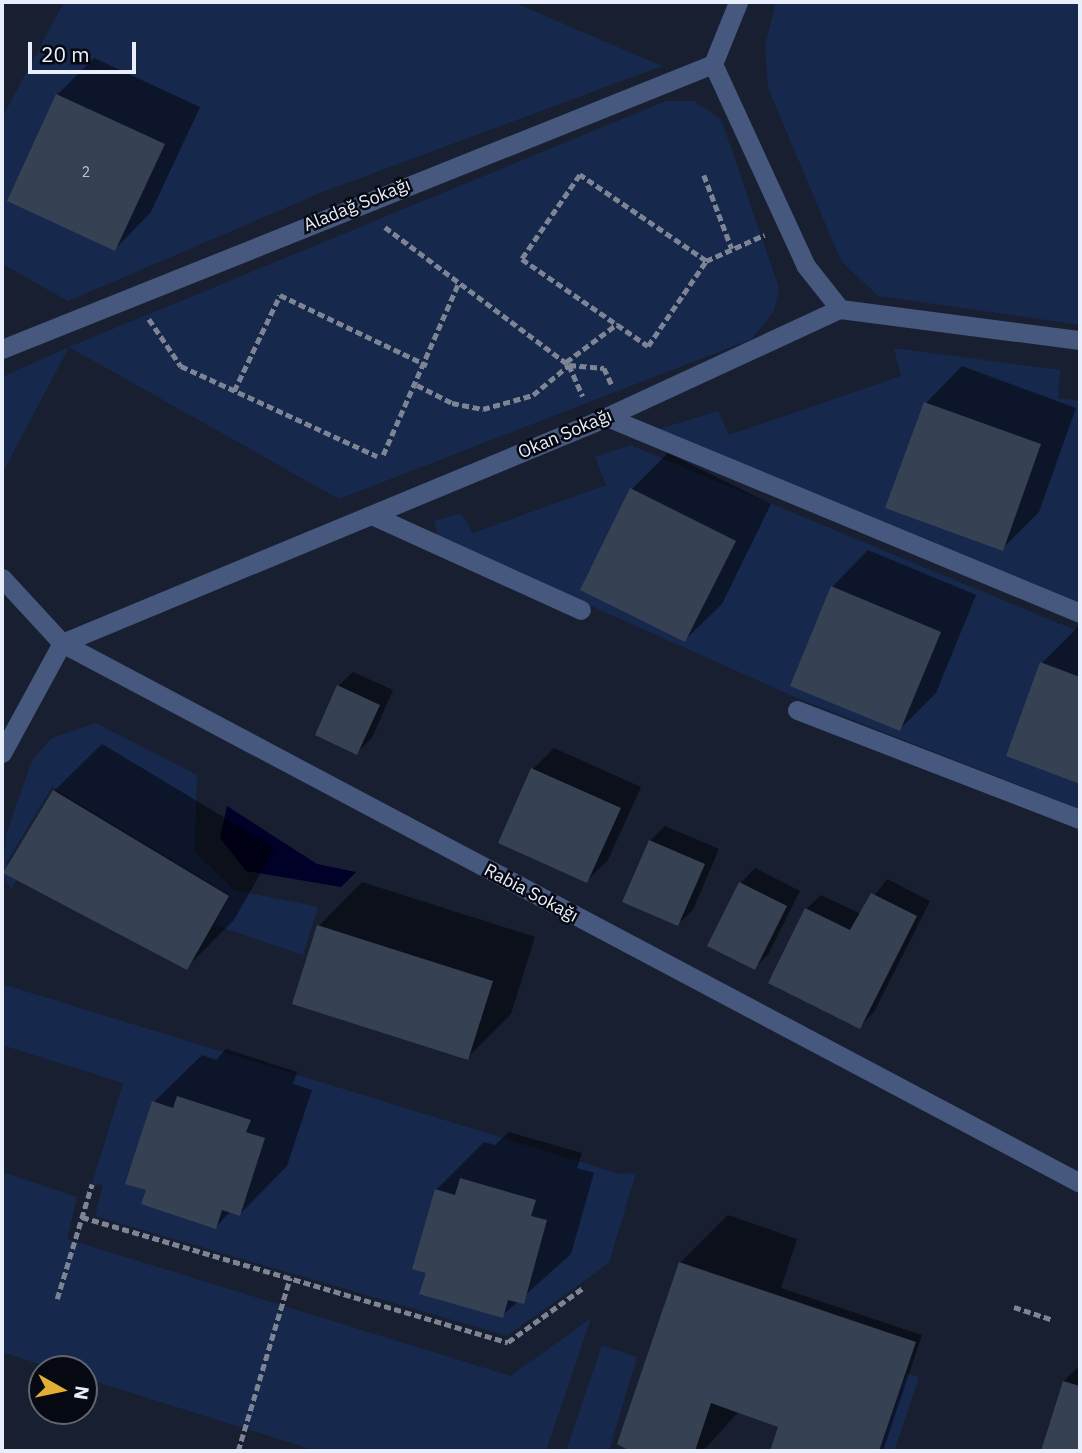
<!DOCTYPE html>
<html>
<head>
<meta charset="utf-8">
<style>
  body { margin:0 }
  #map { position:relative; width:1082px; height:1453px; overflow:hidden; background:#171f31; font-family:"IBM Plex Sans",sans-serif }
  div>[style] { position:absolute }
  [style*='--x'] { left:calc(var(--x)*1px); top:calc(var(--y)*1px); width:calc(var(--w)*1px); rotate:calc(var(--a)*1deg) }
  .green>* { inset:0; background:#17284d }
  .water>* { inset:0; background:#000028 }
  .shadow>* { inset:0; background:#0007 }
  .building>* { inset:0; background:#374154 }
  .path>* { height:4.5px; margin-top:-2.25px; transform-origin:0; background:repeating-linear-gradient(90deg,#7d8494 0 7px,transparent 0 10.5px) }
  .service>* { height:19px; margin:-9.5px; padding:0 9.5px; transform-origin:9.5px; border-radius:9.5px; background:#46587d }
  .minor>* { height:19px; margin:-9.5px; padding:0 9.5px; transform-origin:9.5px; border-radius:9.5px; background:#46587d }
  span { translate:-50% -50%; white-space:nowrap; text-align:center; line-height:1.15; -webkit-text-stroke:5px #060911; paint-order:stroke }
  .number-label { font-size:14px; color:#bcc3d1 }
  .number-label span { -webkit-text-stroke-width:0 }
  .street-label { font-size:18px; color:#e8eefb }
  .frame { position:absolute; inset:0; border:4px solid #e8eefb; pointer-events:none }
  .north { position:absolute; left:28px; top:1355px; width:70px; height:70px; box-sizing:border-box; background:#060911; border:2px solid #60656f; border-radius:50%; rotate:99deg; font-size:19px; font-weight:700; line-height:28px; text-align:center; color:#e8eefb }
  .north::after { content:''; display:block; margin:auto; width:24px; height:32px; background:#e2ae34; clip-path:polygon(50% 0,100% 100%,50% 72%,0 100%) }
  .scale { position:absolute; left:28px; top:42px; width:108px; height:32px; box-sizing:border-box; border:4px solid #e8eefb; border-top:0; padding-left:9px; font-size:21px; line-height:24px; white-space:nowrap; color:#e8eefb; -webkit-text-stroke:5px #060911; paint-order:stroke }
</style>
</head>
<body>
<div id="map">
  <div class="green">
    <i style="clip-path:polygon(64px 2px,513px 2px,662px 66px,320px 193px,68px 301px,2px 264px,2px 118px)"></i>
    <i style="clip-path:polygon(776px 2px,1080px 2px,1080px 325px,878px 296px,841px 261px,768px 88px,765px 46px)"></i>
    <i style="clip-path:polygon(666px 101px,694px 101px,721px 119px,779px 288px,774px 311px,752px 339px,339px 499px,69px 347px,2px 474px,2px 377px,69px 347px)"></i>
    <i style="clip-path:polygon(894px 348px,1060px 370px,1058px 398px,1080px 401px,1080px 613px,646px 433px,718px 411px,729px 435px,901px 376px)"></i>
    <i style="clip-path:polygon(630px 445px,1080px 632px,1080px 809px,797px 698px,439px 538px,434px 521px,461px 513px,473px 533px,606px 485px,595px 457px)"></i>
    <i style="clip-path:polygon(96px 723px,197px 775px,195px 852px,234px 890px,318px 907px,303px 955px,215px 925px,230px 895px,52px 787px,6px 864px,21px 873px,11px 889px,2px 873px,7px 832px,32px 760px,52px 738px)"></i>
    <i style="clip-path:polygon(2px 984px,620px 1174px,636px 1173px,609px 1263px,507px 1336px,95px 1216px,103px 1185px,92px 1184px,123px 1083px,2px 1045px)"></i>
    <i style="clip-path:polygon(2px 1172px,77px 1197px,67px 1239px,511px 1376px,591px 1318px,546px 1451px,317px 1451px,84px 1378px,84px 1369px,55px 1369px,2px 1352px)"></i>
    <i style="clip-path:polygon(602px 1345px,637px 1357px,609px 1451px,566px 1451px)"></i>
    <i style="clip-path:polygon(906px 1373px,919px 1377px,894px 1451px,879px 1451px)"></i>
  </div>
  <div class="water">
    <i style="clip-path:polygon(227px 806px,317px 864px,356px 872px,341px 887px,246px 871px,220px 838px)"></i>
  </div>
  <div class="shadow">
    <i style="clip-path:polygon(94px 58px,200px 107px,151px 212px,115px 249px,57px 95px)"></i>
    <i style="clip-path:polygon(962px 366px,1076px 408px,1039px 512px,1002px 549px,926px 403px)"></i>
    <i style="clip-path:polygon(668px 453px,771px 504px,722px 604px,685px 640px,632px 489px)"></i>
    <i style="clip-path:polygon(868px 550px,976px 595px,936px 693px,900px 729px,832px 587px)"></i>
    <i style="clip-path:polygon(1078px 627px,1080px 627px,1080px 782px,1008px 755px,1042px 663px)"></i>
    <i style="clip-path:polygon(353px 672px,393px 690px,372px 738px,357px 752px,338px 686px)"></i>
    <i style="clip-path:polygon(102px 744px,275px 848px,234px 920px,186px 968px,54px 791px)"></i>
    <i style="clip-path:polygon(554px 748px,641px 787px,608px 860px,587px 881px,533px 769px)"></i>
    <i style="clip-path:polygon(665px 826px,719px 849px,693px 910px,678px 924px,650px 841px)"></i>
    <i style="clip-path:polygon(755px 868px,800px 891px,769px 953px,755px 968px,710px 945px,741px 883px)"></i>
    <i style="clip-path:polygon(887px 879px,930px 901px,874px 1012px,859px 1027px,806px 909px,821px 895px,861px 914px)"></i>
    <i style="clip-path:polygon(362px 882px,535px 937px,511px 1014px,467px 1058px,319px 926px)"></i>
    <i style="clip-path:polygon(226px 1049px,297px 1072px,293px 1084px,312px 1090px,287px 1166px,240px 1214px,231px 1211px,216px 1227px,148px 1189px,154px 1102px,202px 1055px,216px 1060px)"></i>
    <i style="clip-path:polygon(509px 1132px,582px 1153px,577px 1168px,594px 1173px,571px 1254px,502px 1316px,428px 1271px,436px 1190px,484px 1142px,495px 1145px)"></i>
    <i style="clip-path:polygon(728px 1215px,797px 1239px,781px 1288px,922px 1335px,883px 1451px,772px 1451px,780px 1426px,739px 1411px,703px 1451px,632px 1451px,680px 1263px)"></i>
    <i style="clip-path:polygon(1080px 1365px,1080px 1451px,1043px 1451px,1064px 1381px)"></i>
  </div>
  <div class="building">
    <i style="clip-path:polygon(56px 94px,165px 144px,115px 251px,7px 201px)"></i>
    <i style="clip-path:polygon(924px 402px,1041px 444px,1003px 551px,885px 508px)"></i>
    <i style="clip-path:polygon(630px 488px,736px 541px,685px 642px,580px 590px)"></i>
    <i style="clip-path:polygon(831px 586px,941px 632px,900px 731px,790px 686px)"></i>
    <i style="clip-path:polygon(1040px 662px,1080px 677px,1080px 784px,1006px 756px)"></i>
    <i style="clip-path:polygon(337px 685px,380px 705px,357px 755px,315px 735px)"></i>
    <i style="clip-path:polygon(531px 768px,621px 808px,587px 883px,498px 843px)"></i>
    <i style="clip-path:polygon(53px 790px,229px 896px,187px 970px,3px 873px)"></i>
    <i style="clip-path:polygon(649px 840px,705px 864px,678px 926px,622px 902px)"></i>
    <i style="clip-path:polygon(739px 882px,787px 906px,755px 970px,707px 946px)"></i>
    <i style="clip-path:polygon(871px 893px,917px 916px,860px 1029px,768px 983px,805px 908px,850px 930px)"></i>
    <i style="clip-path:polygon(317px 925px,493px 981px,468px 1060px,292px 1004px)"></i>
    <i style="clip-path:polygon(177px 1096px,251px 1120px,246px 1132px,265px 1138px,240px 1216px,222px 1210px,216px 1229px,141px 1204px,146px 1190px,125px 1184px,152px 1101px,173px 1108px)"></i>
    <i style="clip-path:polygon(460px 1178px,536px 1200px,531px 1216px,547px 1220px,524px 1304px,508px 1300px,503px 1318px,419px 1294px,426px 1273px,412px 1269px,435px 1189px,455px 1195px)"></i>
    <i style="clip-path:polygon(679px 1262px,916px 1342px,879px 1451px,770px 1451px,778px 1427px,711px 1403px,695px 1451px,630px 1451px,617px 1444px)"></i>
    <i style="clip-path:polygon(1063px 1381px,1080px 1386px,1080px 1451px,1041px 1451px)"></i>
  </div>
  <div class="path">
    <i style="--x:704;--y:175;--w:79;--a:69.3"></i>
    <i style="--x:385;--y:227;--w:230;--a:36.9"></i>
    <i style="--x:569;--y:365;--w:34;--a:66"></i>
    <i style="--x:706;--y:261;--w:153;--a:-145.7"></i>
    <i style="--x:580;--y:175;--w:102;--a:124.6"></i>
    <i style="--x:522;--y:259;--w:153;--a:34.6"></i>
    <i style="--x:648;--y:346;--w:103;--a:-55.7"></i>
    <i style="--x:706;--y:261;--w:64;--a:-24.1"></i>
    <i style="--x:149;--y:319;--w:57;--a:55.8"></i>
    <i style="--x:181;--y:366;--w:216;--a:24.7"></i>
    <i style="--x:566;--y:362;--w:64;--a:-36.7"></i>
    <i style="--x:417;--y:385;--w:39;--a:27"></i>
    <i style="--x:452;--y:403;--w:32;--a:11"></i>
    <i style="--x:483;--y:409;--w:52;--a:-15.6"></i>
    <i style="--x:533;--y:395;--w:47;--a:-39.8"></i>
    <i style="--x:569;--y:365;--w:35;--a:5"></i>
    <i style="--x:604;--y:368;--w:19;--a:65"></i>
    <i style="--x:234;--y:391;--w:106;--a:-64.4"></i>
    <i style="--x:280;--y:295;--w:163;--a:25.5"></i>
    <i style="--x:383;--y:455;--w:189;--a:-66.3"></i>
    <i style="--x:82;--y:1217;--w:444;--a:16.4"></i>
    <i style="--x:508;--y:1342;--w:92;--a:-35.8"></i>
    <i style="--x:57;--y:1299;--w:120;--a:-73.1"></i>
    <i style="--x:1014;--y:1307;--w:41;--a:18.4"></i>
    <i style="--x:238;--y:1451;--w:181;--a:-73.3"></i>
  </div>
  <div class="service">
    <i style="--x:607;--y:417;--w:512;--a:22.51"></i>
    <i style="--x:374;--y:516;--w:227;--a:24.4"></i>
    <i style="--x:797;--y:710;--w:303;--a:21.1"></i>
  </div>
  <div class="minor">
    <i style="--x:713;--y:64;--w:222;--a:65.3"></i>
    <i style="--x:806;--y:266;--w:55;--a:51.7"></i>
    <i style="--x:2;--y:349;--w:766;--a:-21.84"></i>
    <i style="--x:713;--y:64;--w:67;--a:-68"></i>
    <i style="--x:2;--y:578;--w:88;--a:47.3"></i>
    <i style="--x:62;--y:643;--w:1152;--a:27.94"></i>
    <i style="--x:2;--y:753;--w:125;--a:-61.4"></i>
    <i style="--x:62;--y:643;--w:577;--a:-22.52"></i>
    <i style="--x:595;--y:422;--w:270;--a:-24.8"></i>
    <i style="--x:840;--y:309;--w:242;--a:7.4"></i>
  </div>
  <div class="number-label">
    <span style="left:86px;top:172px">2</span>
  </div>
  <div class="street-label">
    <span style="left:357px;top:205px;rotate:-22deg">Aladağ Sokağı</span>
    <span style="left:565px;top:434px;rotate:-23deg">Okan Sokağı</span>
    <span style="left:531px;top:893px;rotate:28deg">Rabia Sokağı</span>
  </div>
  <div class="frame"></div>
  <div class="north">N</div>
  <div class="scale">20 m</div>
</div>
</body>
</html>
